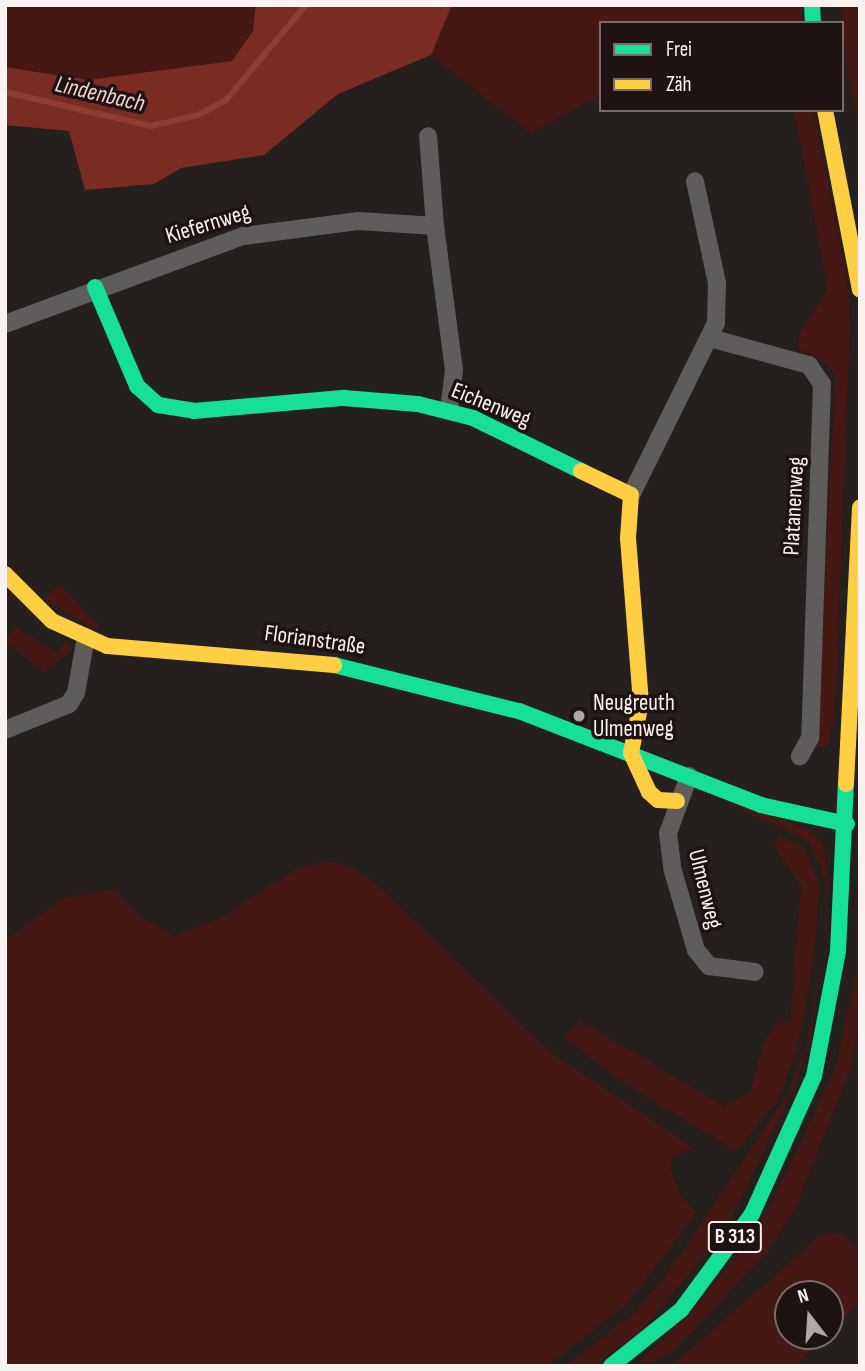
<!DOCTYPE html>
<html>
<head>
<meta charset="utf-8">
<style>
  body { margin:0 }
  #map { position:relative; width:865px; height:1371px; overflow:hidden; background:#251f1e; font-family:"Sofia Sans Condensed",sans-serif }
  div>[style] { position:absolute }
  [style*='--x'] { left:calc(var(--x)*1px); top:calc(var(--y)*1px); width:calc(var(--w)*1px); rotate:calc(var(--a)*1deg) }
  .green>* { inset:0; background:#461813 }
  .forest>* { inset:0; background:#7a2c23 }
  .stream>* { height:6px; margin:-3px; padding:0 3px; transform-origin:3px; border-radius:3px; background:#8f3c32 }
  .street>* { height:18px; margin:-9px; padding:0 9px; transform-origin:9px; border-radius:9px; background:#5f5c5c }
  .fast>* { height:16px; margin:-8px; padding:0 8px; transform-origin:8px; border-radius:8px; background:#16e098 }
  .slow>* { height:16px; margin:-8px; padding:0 8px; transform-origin:8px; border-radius:8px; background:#ffcf43 }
  .dots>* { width:19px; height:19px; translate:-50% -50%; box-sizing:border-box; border:4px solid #1e1312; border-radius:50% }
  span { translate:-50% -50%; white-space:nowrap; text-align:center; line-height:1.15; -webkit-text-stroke:7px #1e1312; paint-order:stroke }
  .shield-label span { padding:2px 5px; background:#1e1312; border:2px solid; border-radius:5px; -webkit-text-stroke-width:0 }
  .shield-label { font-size:21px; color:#faf2f0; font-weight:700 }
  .street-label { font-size:23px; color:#faf2f0 }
  .poi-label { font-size:23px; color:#faf2f0 }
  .left { translate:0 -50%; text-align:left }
  .water-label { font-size:24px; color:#efd4d0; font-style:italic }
  .frame { position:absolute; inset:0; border:7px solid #faf2f0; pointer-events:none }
  .legend { position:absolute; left:599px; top:21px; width:245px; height:91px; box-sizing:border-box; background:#1e1312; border:2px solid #766c6b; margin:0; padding:9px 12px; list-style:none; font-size:21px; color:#faf2f0 }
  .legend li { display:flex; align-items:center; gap:14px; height:35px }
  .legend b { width:35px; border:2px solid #766c6b }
  .north { position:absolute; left:774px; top:1280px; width:70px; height:70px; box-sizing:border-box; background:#1e1312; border:2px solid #766c6b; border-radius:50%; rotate:343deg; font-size:19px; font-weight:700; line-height:28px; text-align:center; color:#faf2f0 }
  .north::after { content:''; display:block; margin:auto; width:24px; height:32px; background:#afa8a6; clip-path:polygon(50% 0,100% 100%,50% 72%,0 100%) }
</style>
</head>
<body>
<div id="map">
  <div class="green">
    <i style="clip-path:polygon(5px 5px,256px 5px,253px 30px,233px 61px,88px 80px,5px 67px)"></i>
    <i style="clip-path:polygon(452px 5px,802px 5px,803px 23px,601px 23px,601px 95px,531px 133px,431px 55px)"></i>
    <i style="clip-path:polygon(841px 5px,860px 5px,860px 128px,847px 74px)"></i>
    <i style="clip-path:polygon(794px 110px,813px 110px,847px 278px,850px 323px,835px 715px,828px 746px,817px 747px,835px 376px,828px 364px,798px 349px,800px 332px,828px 290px)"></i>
    <i style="clip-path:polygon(59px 584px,99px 625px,98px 631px,44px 599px)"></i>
    <i style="clip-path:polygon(15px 626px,58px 653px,66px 639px,73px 649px,44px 673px,5px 641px)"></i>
    <i style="clip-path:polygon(719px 798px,808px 829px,823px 844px,829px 880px,825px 947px,826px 880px,809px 842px)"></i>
    <i style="clip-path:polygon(778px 835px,804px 848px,819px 883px,815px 951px,797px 1050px,777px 1102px,736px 1151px,626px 1084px,563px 1037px,580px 1021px,724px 1106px,750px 1092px,764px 1042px,778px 1022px,790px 1022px,801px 886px,775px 847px)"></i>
    <i style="clip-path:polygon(327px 861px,345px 864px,377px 884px,550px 1052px,694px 1148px,673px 1156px,670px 1170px,680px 1195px,697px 1212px,627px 1304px,547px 1366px,5px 1366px,5px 940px,66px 897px,115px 890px,144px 919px,174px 937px,224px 916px,298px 868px)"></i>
    <i style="clip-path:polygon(822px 955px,811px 1037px,796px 1085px,738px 1205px,711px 1248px,641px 1331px,594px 1366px,565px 1366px,634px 1313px,662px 1281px,788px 1094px,808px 1040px)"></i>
    <i style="clip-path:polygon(860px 958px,860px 1024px,850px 1070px,796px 1207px,767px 1252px,674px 1351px,649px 1364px,640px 1362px,691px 1312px,748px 1242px,775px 1197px,835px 1068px)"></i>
    <i style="clip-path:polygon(842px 1233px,860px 1252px,860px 1303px,830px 1330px,830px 1294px,788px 1294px,788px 1336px,824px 1336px,796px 1366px,672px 1366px,822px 1234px)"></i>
  </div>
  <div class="forest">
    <i style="clip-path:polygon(256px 5px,452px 5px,431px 55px,338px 94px,264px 155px,181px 168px,154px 184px,85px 190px,69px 131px,5px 125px,5px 67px,88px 80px,232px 61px,253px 31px)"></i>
  </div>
  <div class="stream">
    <i style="--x:5;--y:92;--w:150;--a:13.1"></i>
    <i style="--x:151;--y:126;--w:48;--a:-13.2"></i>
    <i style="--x:198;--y:115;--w:32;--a:-28"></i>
    <i style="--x:226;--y:100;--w:124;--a:-49.9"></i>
  </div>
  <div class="street">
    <i style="--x:435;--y:226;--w:145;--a:82.5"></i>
    <i style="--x:454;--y:370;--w:40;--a:97.1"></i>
    <i style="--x:5;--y:324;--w:254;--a:-20.3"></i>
    <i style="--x:243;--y:236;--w:117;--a:-7.4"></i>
    <i style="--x:359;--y:221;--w:76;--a:3.8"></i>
    <i style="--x:435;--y:226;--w:90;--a:-94.4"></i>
    <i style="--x:710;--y:338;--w:103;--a:15.3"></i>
    <i style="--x:809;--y:365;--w:23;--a:56"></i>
    <i style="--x:822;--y:384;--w:354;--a:91.9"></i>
    <i style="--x:810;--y:738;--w:21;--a:119"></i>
    <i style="--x:631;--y:495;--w:192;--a:-63.7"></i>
    <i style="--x:716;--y:323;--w:40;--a:-88.6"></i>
    <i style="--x:717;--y:283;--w:104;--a:-102.2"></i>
    <i style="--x:5;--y:730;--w:69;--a:-22.1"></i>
    <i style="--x:69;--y:704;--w:13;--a:-58"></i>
    <i style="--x:76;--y:693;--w:57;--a:-79.9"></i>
    <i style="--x:689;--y:776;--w:61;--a:110.2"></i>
    <i style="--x:668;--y:833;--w:38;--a:83"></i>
    <i style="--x:673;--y:871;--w:82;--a:73.8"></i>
    <i style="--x:696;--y:950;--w:21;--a:51"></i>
    <i style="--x:709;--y:966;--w:46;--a:7.4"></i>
  </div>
  <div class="fast">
    <i style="--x:812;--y:5;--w:18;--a:87"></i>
    <i style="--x:95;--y:287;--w:108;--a:67"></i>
    <i style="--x:137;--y:386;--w:28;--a:42"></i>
    <i style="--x:158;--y:405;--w:36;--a:9"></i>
    <i style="--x:194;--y:411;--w:151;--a:-5"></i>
    <i style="--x:344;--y:398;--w:74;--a:4.6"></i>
    <i style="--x:418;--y:404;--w:57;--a:14.3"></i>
    <i style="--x:473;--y:418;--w:120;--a:26.1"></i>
    <i style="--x:334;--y:665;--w:191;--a:14"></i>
    <i style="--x:519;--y:711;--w:260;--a:21.2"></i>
    <i style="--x:761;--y:805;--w:88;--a:12.5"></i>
    <i style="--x:611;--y:1366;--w:90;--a:-38.7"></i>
    <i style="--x:681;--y:1310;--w:119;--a:-53.5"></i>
    <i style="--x:752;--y:1214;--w:151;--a:-65.8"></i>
    <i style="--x:814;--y:1076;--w:127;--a:-79.1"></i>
    <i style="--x:838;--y:951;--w:167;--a:-87.3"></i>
  </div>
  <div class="slow">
    <i style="--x:825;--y:110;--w:183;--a:79"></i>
    <i style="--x:581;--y:471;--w:55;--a:25.6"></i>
    <i style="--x:631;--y:495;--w:43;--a:94"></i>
    <i style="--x:628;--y:538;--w:165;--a:85.5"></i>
    <i style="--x:641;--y:702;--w:52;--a:101.1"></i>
    <i style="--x:5;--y:574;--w:66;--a:45"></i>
    <i style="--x:52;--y:621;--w:60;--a:24.4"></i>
    <i style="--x:107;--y:646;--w:228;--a:4.8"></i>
    <i style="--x:631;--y:753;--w:43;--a:65.2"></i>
    <i style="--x:649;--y:792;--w:12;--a:42"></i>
    <i style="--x:658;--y:800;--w:19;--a:3"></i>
    <i style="--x:846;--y:784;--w:277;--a:-87.1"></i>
  </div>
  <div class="dots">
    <i style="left:579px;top:716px;background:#afa8a6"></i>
  </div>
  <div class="shield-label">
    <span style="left:735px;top:1237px">B 313</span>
  </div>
  <div class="street-label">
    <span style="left:208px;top:224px;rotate:-17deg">Kiefernweg</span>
    <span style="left:491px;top:405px;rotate:22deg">Eichenweg</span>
    <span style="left:794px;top:506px;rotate:-87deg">Platanenweg</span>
    <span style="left:315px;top:640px;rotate:8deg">Florianstraße</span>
    <span style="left:705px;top:889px;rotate:76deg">Ulmenweg</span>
  </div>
  <div class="poi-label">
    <span class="left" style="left:593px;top:716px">Neugreuth<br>Ulmenweg</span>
  </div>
  <div class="water-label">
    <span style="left:100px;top:94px;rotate:13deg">Lindenbach</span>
  </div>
  <div class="frame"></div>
  <ul class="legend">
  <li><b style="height:9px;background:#16e098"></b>Frei</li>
  <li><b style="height:9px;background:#ffcf43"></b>Zäh</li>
  </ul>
  <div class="north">N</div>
</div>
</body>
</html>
